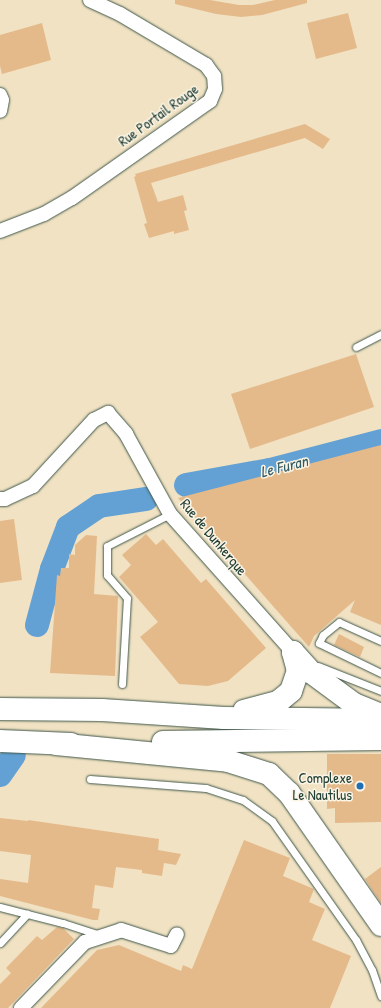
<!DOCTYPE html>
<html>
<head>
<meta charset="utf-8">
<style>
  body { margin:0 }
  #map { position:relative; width:381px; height:1008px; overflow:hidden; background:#f0e2c3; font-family:"Patrick Hand",sans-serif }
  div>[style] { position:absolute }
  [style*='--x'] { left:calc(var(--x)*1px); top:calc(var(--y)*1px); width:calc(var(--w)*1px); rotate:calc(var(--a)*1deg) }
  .river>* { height:24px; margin:-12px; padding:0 12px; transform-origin:12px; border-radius:12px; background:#63a1d4 }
  .building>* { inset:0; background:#e5ba8b }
  .roads { filter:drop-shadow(0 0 1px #3e5649) drop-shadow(0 0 1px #3e5649) }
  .lane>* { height:7px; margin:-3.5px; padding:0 3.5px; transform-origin:3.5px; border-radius:3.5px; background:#fff }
  .street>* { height:14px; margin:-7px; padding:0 7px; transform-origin:7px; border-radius:7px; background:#fff }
  .highway>* { height:22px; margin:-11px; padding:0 11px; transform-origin:11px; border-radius:11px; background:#fff }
  .dots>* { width:11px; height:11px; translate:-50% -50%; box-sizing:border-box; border:2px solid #fcf5e5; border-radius:50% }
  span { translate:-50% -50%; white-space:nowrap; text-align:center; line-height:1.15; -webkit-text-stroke:3px #fcf5e5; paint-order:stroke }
  .street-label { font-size:15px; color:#1f3d34 }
  .poi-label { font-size:15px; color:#1f3d34 }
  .right { translate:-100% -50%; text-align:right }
  .water-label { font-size:16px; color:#335b64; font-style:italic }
</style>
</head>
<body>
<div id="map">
  <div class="river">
    <i style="--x:186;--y:485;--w:85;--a:-10.1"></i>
    <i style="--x:270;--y:470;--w:115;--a:-14.6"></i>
    <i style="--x:37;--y:625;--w:58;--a:-75"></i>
    <i style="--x:52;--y:569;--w:45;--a:-69.1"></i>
    <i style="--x:68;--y:527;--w:37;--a:-34"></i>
    <i style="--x:99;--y:506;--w:48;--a:-8.5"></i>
    <i style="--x:0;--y:775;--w:24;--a:-55"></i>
  </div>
  <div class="building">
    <i style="clip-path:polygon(175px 0,210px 0,239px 5px,253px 5px,275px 0,307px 0,307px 3px,262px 15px,241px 17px,216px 14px,175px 4px)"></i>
    <i style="clip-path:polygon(348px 13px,357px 48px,316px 59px,307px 23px)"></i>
    <i style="clip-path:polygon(42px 23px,51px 60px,2px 74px,0 66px,0 35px)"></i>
    <i style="clip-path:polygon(305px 124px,330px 139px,323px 149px,305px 138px,151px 183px,158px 202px,183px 195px,187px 210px,184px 211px,189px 230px,174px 234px,174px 231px,149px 238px,144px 224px,147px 223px,134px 177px,136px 176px,135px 174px)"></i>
    <i style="clip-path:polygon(356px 354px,374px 407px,250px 449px,231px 394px)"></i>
    <i style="clip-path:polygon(381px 445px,381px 625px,350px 612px,355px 600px,314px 636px,309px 647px,178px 498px)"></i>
    <i style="clip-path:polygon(14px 519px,22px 580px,0 583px,0 521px)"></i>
    <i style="clip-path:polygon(146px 534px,156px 545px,163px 539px,201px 583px,206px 579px,266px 648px,228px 681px,208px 686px,179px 684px,140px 637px,158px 622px,119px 577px,131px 565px,122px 555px)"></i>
    <i style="clip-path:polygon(86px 535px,97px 536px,94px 594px,118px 596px,115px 676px,50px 673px,57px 575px,60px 576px,61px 568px,69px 568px,69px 554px,75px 555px,75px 545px)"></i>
    <i style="clip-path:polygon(339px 634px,364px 647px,360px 657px,334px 645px)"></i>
    <i style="clip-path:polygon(327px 754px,381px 754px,381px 822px,335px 823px,335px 808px,327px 809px)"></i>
    <i style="clip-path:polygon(0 818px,28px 821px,28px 820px,159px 839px,158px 850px,181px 854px,176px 865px,164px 863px,162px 876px,142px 873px,142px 870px,116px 867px,113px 888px,95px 885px,92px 908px,100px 909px,98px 920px,93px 920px,0 896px,0 879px,28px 883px,31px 855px,0 851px)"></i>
    <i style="clip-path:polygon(244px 840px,290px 858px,283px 876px,314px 889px,309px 902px,325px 909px,312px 940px,351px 956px,330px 1008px,41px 1008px,97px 950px,119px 945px,181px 971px,183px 965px,192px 969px)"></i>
    <i style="clip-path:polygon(381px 867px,381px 903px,365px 879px)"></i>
    <i style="clip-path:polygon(57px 927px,63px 928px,74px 939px,8px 1008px,0 1008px,0 984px,11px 973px,6px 968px,37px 936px,42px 940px)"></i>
  </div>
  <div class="roads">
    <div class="lane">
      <i style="--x:356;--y:347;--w:28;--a:-27"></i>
      <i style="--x:381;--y:641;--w:46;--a:-155.7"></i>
      <i style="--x:339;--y:622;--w:21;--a:141"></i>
      <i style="--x:323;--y:635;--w:9;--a:117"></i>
      <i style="--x:319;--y:643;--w:69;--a:25.8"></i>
      <i style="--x:318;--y:666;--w:68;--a:21.6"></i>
      <i style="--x:122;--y:684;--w:86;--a:-86.7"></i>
      <i style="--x:127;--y:598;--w:30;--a:-131"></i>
      <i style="--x:107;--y:575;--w:29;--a:-90"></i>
      <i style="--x:107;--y:546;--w:71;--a:-26.9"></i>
      <i style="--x:90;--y:779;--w:116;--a:4.4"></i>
      <i style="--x:206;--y:788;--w:39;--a:18"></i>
      <i style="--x:243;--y:800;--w:36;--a:36"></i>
      <i style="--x:272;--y:821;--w:146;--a:54.8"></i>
      <i style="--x:356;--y:940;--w:34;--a:62"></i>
      <i style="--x:372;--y:970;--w:28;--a:71"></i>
      <i style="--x:0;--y:907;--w:65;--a:14.3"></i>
      <i style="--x:63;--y:923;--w:40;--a:18"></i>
      <i style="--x:0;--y:943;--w:40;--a:-47"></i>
    </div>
    <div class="street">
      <i style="--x:0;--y:95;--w:5;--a:68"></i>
      <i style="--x:2;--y:100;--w:11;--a:100"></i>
      <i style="--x:0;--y:231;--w:47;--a:-21.1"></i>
      <i style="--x:44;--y:214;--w:32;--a:-30"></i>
      <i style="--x:72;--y:198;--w:169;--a:-35.1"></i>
      <i style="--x:210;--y:101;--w:13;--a:-67"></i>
      <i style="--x:215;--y:89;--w:13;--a:-94"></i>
      <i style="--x:214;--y:76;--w:14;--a:-126"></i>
      <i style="--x:206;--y:65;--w:100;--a:-149.3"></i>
      <i style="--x:120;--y:14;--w:33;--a:-155"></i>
      <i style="--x:0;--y:499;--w:5;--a:0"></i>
      <i style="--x:5;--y:499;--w:31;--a:-25"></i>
      <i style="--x:33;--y:486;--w:90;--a:-47.3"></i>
      <i style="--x:94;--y:420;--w:16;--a:-27"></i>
      <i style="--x:108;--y:413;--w:28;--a:49"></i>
      <i style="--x:126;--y:434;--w:91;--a:61.2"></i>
      <i style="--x:170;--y:514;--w:185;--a:48.3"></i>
      <i style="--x:21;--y:1008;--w:92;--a:-45.9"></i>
      <i style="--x:85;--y:942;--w:38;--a:-18"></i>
      <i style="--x:121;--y:930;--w:52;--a:17.7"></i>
      <i style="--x:171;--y:946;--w:13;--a:-63"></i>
    </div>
    <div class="highway">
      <i style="--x:293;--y:652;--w:28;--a:48"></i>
      <i style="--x:312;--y:673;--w:52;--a:36.4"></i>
      <i style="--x:354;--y:704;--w:29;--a:22"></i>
      <i style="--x:0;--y:709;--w:102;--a:0.6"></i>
      <i style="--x:102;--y:710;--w:122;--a:3.8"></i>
      <i style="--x:224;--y:718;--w:157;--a:0.7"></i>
      <i style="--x:244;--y:711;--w:35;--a:-15"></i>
      <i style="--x:278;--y:702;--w:17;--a:-40"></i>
      <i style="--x:291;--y:691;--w:21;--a:-71"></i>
      <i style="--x:298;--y:671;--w:20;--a:-105"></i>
      <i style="--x:0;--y:741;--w:71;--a:2.4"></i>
      <i style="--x:163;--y:742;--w:218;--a:-0.8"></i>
      <i style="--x:56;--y:744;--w:173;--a:5.6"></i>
      <i style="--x:228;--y:761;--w:43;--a:17.6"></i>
      <i style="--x:269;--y:774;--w:28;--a:44"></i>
      <i style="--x:289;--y:793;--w:161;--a:55.1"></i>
    </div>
  </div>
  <div class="dots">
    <i style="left:360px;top:786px;background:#1f6fb2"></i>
  </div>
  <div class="street-label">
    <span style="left:158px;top:115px;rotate:-36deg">Rue Portail Rouge</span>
    <span style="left:214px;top:537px;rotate:50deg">Rue de Dunkerque</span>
  </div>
  <div class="poi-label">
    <span class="right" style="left:352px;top:786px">Complexe<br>Le Nautilus</span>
  </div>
  <div class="water-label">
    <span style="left:284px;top:466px;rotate:-14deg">Le Furan</span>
  </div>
</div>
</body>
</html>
